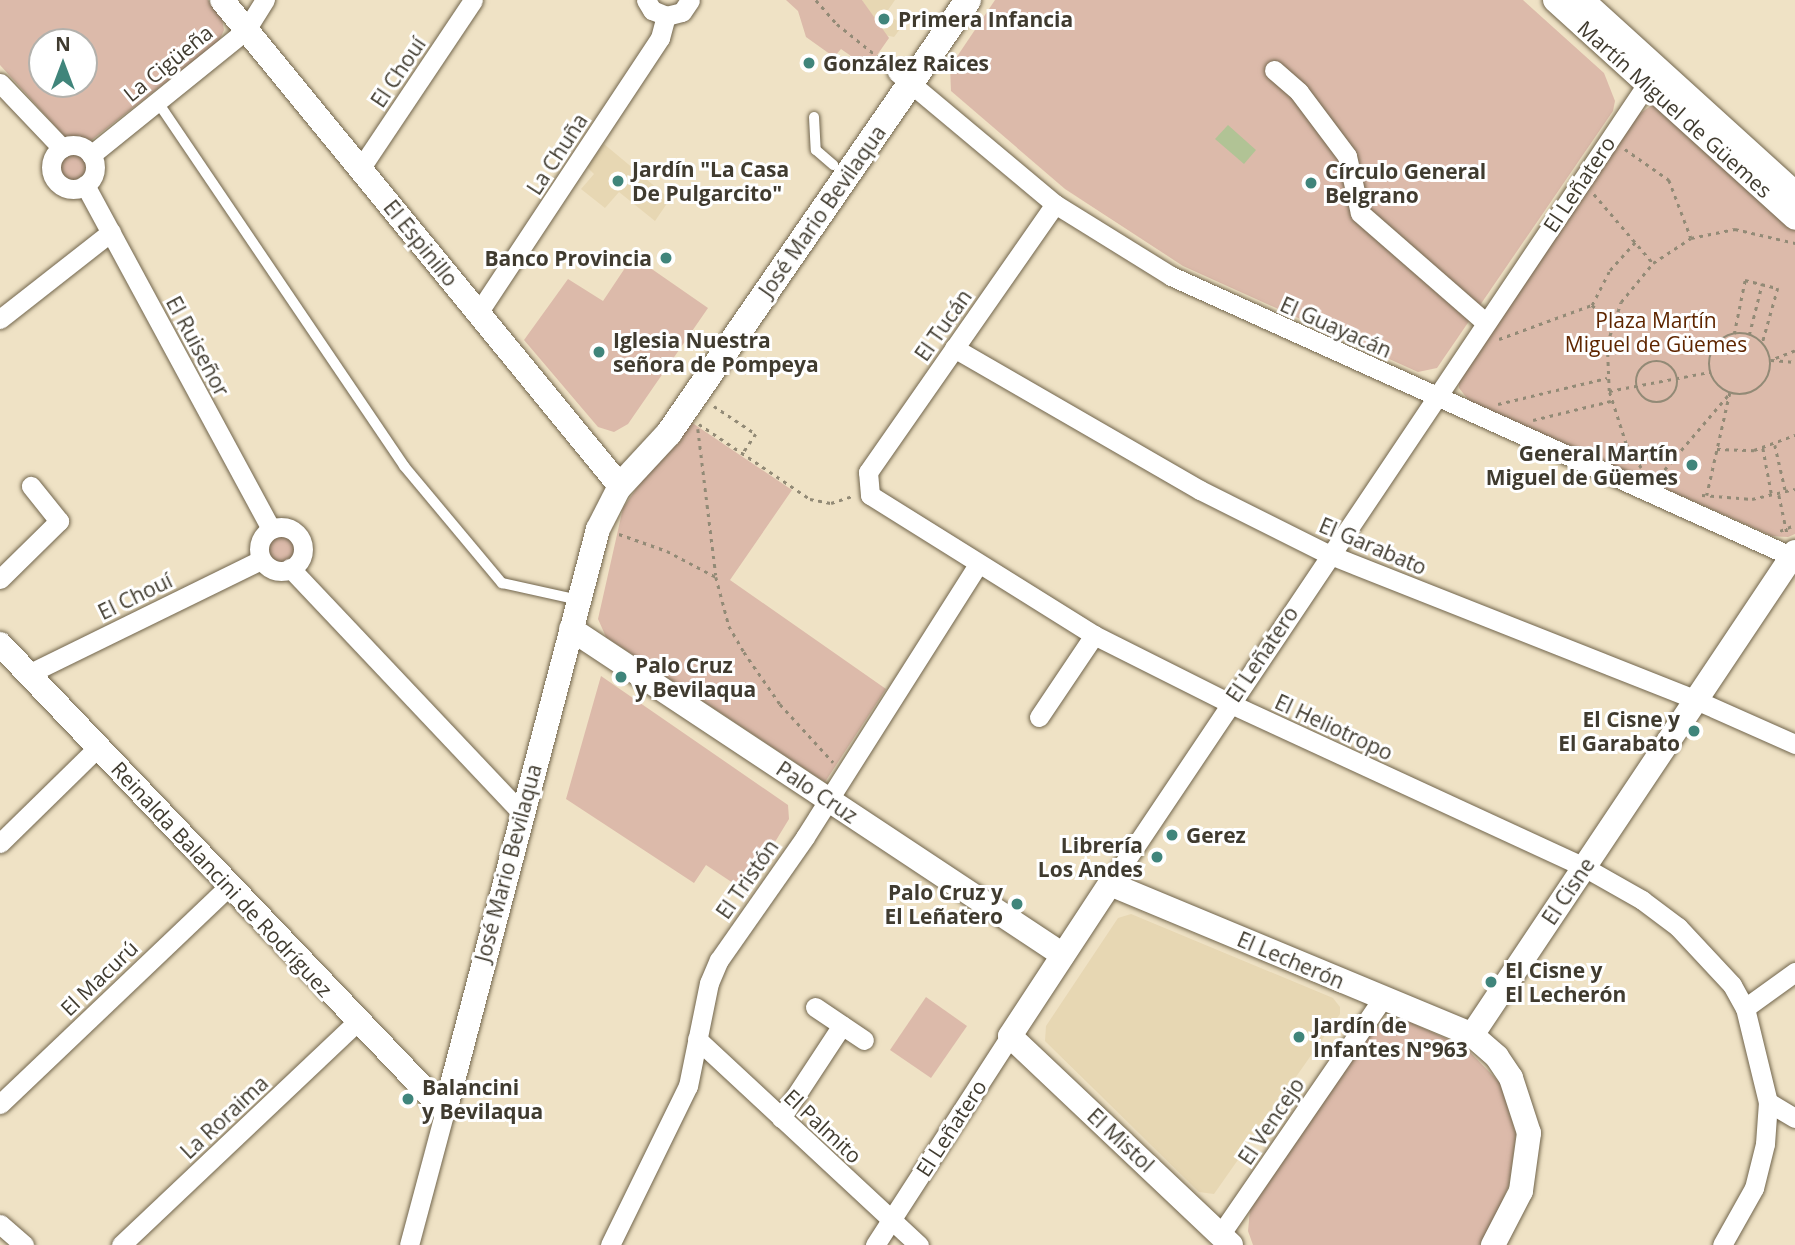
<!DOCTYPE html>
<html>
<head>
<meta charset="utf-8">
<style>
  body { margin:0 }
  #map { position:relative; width:1795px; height:1245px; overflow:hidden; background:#efe2c5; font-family:"Open Sans",sans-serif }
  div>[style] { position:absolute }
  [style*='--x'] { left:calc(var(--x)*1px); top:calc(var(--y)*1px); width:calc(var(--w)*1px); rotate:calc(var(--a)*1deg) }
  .built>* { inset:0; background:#e7d7b3 }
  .green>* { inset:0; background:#dcbaaa }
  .round { border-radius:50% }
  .water>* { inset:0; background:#b1c395 }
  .path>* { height:2.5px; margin-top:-1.25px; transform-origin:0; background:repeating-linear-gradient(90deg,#928a76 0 3.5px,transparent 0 8.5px) }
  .path>.ring { margin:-1.25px; padding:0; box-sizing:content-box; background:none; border:2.5px solid #928a76; border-radius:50% }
  .roads { filter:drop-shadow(0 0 2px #71654c) drop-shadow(0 0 2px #71654c) }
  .service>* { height:10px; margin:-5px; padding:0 5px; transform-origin:5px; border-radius:5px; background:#fff }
  .minor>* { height:19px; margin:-9.5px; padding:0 9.5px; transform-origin:9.5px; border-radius:9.5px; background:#fff }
  .minor>.ring { margin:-9.5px; padding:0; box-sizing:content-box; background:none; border:19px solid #fff; border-radius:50% }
  .tertiary>* { height:24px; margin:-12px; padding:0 12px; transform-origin:12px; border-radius:12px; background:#fff }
  .secondary>* { height:26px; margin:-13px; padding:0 13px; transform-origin:13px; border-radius:13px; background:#fff }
  .dots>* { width:19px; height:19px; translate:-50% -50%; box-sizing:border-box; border:4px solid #fff; border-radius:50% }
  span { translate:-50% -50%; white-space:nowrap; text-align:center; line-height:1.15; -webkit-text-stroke:6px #fff; paint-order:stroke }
  .poi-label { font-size:21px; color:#403b2f; font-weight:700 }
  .left { translate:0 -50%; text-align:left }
  .right { translate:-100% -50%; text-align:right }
  .street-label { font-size:21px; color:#403b2f }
  .park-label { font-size:21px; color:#5f2600 }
  .north { position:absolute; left:28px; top:28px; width:70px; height:70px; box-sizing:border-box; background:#fff; border:2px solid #b3b1ac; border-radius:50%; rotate:0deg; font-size:19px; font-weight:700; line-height:28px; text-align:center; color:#403b2f }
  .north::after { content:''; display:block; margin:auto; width:24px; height:32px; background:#40857b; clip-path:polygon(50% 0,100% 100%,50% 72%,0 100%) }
</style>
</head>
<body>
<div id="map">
  <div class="built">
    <i style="clip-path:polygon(862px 0,895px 0,886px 13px,903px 25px,894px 37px,885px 35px)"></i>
    <i style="clip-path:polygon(604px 144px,670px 199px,655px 221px,619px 192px,605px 208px,581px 189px,594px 174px,587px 167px)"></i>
    <i style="clip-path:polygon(1131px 914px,1333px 998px,1340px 1007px,1340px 1014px,1214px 1194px,1199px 1192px,1045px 1041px,1046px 1026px,1118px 918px)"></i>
  </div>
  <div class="green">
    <i style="clip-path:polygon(evenodd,0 0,208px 0,222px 19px,224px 30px,219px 41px,89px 142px,66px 138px,0 65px,0 0,42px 42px,84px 42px,84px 84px,42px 84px,42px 42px)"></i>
    <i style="clip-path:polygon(786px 0,862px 0,889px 38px,868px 68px,841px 49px,834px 57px,806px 37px,798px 11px)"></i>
    <i style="clip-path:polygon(995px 0,1523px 0,1604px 73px,1615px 101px,1613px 111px,1437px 368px,1418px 372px,1183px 266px,1065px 189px,951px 91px,950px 67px)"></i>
    <i style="clip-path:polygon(1652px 105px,1663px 108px,1795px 227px,1795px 534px,1788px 537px,1772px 536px,1470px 402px,1459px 388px,1459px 380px,1638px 115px)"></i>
    <i class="round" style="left:56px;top:150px;width:34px;height:34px"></i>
    <i style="clip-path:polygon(633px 256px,708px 308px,628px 424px,614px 432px,598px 427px,524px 340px,568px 279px,603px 301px)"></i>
    <i style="clip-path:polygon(685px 418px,792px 490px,730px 580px,886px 689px,825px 782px,606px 637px,598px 619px,623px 508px)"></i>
    <i class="round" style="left:263px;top:530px;width:36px;height:36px"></i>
    <i style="clip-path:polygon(601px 676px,788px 805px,789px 819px,745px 891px,706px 865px,694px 883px,566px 799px)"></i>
    <i style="clip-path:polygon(926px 997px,967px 1026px,931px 1078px,890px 1050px)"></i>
    <i style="clip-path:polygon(1390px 1021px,1409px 1022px,1465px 1047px,1500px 1083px,1516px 1134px,1509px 1185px,1487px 1236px,1479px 1245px,1253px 1245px,1248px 1231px,1250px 1210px,1374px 1029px)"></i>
  </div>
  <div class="water">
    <i style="clip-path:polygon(1228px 125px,1256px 150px,1244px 164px,1215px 139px)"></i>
  </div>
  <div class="path">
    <i style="--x:816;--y:0;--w:32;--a:49"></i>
    <i style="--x:837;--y:24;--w:59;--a:38.8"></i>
    <i style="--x:1625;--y:149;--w:54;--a:35.2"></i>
    <i style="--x:1669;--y:180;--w:62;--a:69.2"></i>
    <i style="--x:1594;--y:194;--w:91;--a:49.5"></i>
    <i style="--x:1592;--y:305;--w:26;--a:43"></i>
    <i class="ring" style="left:1709px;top:333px;width:59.5px;height:59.5px"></i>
    <i style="--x:1734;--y:334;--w:55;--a:-78.5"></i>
    <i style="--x:1745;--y:280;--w:34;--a:14"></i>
    <i style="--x:1778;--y:288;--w:55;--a:105.8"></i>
    <i style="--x:1749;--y:335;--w:53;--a:-75.7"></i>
    <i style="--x:1499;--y:339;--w:99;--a:-20.1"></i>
    <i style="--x:1592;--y:305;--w:39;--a:-63"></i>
    <i style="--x:1610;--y:270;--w:38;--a:-48"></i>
    <i style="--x:1795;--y:351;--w:26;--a:159"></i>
    <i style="--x:1771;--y:360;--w:24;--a:5"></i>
    <i class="ring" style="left:1636px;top:361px;width:39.5px;height:39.5px"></i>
    <i style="--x:1609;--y:391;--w:103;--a:-10.7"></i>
    <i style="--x:1498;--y:404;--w:112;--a:-13.4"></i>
    <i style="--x:714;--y:406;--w:50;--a:33.7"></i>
    <i style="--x:756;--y:434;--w:23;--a:124"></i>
    <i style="--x:1533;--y:420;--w:80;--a:-13.7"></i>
    <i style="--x:699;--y:424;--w:134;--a:34"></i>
    <i style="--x:810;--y:499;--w:21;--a:11"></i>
    <i style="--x:831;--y:503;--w:23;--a:-18"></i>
    <i style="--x:698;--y:429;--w:147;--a:83"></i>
    <i style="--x:1775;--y:445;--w:49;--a:77.1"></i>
    <i style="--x:1763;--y:448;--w:49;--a:79.4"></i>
    <i style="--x:1717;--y:449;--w:37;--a:2"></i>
    <i style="--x:1754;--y:450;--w:44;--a:-20.1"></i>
    <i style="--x:1641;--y:468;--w:28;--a:-122"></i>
    <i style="--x:1626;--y:444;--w:56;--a:-107.8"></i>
    <i style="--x:1609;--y:391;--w:47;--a:-92.4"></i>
    <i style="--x:1607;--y:344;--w:44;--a:-71.6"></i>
    <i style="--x:1621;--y:302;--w:50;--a:-50.6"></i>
    <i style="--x:1653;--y:263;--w:45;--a:-33.3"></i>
    <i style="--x:1691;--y:238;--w:45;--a:-11.6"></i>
    <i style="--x:1735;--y:229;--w:62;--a:13.1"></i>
    <i style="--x:1659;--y:476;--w:109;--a:-49.5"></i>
    <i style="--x:1730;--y:393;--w:105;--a:102.7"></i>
    <i style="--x:1702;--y:495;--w:50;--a:4.6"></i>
    <i style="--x:1752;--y:499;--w:44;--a:-13.1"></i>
    <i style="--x:1779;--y:495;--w:38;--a:78"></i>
    <i style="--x:1780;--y:531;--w:16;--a:-22"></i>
    <i style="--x:619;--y:534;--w:51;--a:19.5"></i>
    <i style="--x:667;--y:551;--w:55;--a:28"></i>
    <i style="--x:716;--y:577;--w:51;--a:75.1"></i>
    <i style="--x:729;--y:626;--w:30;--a:60"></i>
    <i style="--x:744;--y:652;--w:63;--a:55.3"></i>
    <i style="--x:780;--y:704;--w:79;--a:47.6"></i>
  </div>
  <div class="roads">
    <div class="service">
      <i style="--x:157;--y:101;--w:441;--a:55.9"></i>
      <i style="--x:404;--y:466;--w:153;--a:50.1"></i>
      <i style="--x:502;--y:583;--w:79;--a:12.4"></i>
      <i style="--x:814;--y:117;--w:33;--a:87"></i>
      <i style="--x:816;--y:150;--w:23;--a:41"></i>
    </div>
    <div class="minor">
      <i style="--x:646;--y:0;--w:12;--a:59"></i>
      <i style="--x:652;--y:10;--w:15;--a:23"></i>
      <i style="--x:666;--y:16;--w:16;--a:-14"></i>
      <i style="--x:682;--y:12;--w:14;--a:-56"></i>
      <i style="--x:1274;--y:70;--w:33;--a:41"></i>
      <i style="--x:1299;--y:92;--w:80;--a:53.1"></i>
      <i style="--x:1347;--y:156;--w:58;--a:77.2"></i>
      <i style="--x:1360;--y:213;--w:166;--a:41.1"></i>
      <i style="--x:897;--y:72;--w:206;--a:39.9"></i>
      <i style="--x:1055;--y:204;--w:137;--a:31.8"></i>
      <i style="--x:1171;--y:276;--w:685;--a:24.32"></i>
      <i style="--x:0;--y:83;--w:90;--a:46.4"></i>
      <i class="ring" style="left:51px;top:145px;width:25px;height:25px"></i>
      <i style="--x:91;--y:155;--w:199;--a:-38.9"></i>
      <i style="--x:246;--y:30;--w:36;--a:-58"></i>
      <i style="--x:360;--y:169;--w:203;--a:-56.2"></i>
      <i style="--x:85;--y:185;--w:391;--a:61.6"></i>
      <i style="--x:1055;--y:204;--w:327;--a:124.9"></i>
      <i style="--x:868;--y:472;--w:23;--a:85"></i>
      <i style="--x:870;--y:495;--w:264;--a:32"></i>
      <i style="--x:1094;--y:635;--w:151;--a:26.7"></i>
      <i style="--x:1229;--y:703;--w:391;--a:24.8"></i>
      <i style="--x:1584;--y:867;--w:67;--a:29.6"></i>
      <i style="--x:1642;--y:900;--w:45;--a:36.9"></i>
      <i style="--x:1678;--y:927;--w:79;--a:47"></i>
      <i style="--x:1732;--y:985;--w:26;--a:61"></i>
      <i style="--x:1745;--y:1008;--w:97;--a:76.3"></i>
      <i style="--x:1768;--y:1102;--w:42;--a:94.1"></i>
      <i style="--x:1765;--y:1144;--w:45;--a:104"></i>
      <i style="--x:1754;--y:1188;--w:65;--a:119.3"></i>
      <i style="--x:478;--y:313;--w:330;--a:-56.5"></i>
      <i style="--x:660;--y:38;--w:23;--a:-75"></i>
      <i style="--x:0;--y:319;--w:141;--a:-38.1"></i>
      <i style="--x:954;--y:348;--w:284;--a:30"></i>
      <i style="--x:1200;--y:490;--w:143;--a:26.6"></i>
      <i style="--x:1328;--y:554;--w:396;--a:21.6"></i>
      <i style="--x:1696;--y:700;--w:108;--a:24"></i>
      <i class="ring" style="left:259px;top:527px;width:25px;height:25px"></i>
      <i style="--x:290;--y:568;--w:336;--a:46.6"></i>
      <i style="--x:0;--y:579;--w:83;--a:-44.5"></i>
      <i style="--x:59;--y:521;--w:45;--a:-128.7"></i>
      <i style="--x:28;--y:674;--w:259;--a:-26.1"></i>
      <i style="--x:1039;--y:717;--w:99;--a:-56.1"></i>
      <i style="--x:0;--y:843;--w:136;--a:-44.4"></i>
      <i style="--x:1110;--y:884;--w:978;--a:-56.13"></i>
      <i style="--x:815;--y:1007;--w:59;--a:34"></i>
      <i style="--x:1745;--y:1008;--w:62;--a:-35.8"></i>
      <i style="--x:697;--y:1039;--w:303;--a:42.9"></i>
      <i style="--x:1768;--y:1102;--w:31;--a:31"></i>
      <i style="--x:0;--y:1104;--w:316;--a:-43.6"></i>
      <i style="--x:781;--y:1118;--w:111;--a:-56.7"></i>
      <i style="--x:0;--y:1224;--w:32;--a:41"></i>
      <i style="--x:1220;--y:1235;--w:288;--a:-55.5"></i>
      <i style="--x:121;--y:1245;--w:325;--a:-43.4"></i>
      <i style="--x:409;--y:1245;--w:139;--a:-75"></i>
      <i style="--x:610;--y:1245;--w:177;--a:-63.9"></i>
      <i style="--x:688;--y:1086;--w:105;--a:-78.5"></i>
      <i style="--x:709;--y:983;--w:25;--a:-67"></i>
      <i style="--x:719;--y:960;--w:150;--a:-55"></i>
      <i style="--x:805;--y:837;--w:323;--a:-57.6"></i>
      <i style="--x:875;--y:1245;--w:249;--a:-57.1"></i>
    </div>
    <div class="tertiary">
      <i style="--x:1555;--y:0;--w:324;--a:42.2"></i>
      <i style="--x:1582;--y:0;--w:287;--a:42.2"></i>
      <i style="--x:571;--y:629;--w:590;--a:33.53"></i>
      <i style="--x:0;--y:644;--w:645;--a:46.38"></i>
      <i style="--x:445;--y:1111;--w:602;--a:-75.27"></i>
      <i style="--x:598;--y:529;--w:48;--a:-62.9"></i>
      <i style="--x:620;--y:486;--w:628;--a:-129.32"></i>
      <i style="--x:1472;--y:1035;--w:581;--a:-56.23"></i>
      <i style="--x:1231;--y:1245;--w:304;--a:-136.6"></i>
      <i style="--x:1010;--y:1036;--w:182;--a:-56.7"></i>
      <i style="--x:1110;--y:884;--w:392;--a:22.6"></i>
      <i style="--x:1472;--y:1035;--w:33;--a:41"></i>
      <i style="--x:1497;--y:1057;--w:25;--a:56"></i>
      <i style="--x:1511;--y:1078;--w:58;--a:71.9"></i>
      <i style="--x:1529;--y:1133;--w:59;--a:97.9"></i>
      <i style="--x:1521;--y:1191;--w:61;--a:117.4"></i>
    </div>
    <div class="secondary">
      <i style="--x:620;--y:486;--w:72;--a:-47.2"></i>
      <i style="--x:669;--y:433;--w:526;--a:-55.37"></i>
    </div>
  </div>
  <div class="dots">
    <i style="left:884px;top:19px;background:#40857b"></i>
    <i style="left:809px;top:63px;background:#40857b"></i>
    <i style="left:618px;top:181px;background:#40857b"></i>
    <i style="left:1311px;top:183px;background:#40857b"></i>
    <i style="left:666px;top:258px;background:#40857b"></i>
    <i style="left:599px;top:352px;background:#40857b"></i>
    <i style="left:1692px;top:465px;background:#40857b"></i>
    <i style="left:621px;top:677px;background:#40857b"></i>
    <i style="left:1694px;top:731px;background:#40857b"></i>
    <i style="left:1172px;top:835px;background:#40857b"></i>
    <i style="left:1157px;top:857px;background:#40857b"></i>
    <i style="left:1017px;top:904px;background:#40857b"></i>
    <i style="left:1491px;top:982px;background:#40857b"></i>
    <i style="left:1299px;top:1037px;background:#40857b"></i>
    <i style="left:408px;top:1099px;background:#40857b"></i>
  </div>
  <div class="poi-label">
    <span class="left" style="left:898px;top:19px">Primera Infancia</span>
    <span class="left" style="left:823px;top:63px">González Raices</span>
    <span class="left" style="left:632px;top:181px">Jardín "La Casa<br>De Pulgarcito"</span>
    <span class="left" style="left:1325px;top:183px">Círculo General<br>Belgrano</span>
    <span class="right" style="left:652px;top:258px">Banco Provincia</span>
    <span class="left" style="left:613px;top:352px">Iglesia Nuestra<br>señora de Pompeya</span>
    <span class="right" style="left:1678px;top:465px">General Martín<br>Miguel de Güemes</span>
    <span class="left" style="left:635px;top:677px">Palo Cruz<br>y Bevilaqua</span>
    <span class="right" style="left:1680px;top:731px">El Cisne y<br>El Garabato</span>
    <span class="left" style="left:1186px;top:835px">Gerez</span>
    <span class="right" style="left:1143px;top:857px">Librería<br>Los Andes</span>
    <span class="right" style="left:1003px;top:904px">Palo Cruz y<br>El Leñatero</span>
    <span class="left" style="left:1505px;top:982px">El Cisne y<br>El Lecherón</span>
    <span class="left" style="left:1313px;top:1037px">Jardín de<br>Infantes N°963</span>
    <span class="left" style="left:422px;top:1099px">Balancini<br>y Bevilaqua</span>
  </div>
  <div class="street-label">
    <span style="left:168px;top:63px;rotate:-39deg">La Cigüeña</span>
    <span style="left:398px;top:72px;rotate:-56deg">El Chouí</span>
    <span style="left:1675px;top:109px;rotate:42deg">Martín Miguel de Güemes</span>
    <span style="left:557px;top:154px;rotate:-57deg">La Chuña</span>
    <span style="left:1579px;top:184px;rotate:-56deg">El Leñatero</span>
    <span style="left:822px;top:211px;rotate:-55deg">José Mario Bevilaqua</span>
    <span style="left:421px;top:243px;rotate:51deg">El Espinillo</span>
    <span style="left:943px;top:325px;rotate:-55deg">El Tucán</span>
    <span style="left:1336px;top:327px;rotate:24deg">El Guayacán</span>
    <span style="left:198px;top:346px;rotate:62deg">El Ruiseñor</span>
    <span style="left:1373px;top:546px;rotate:23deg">El Garabato</span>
    <span style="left:135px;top:596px;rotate:-26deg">El Chouí</span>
    <span style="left:1262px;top:654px;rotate:-56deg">El Leñatero</span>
    <span style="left:1334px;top:727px;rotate:25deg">El Heliotropo</span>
    <span style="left:817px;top:792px;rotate:34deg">Palo Cruz</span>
    <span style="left:508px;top:863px;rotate:-75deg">José Mario Bevilaqua</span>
    <span style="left:222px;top:879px;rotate:47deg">Reinalda Balancini de Rodríguez</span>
    <span style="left:747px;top:879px;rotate:-55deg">El Tristón</span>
    <span style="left:1568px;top:891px;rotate:-56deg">El Cisne</span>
    <span style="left:1291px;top:960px;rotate:23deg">El Lecherón</span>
    <span style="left:99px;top:978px;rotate:-44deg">El Macurú</span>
    <span style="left:224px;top:1117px;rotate:-43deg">La Roraima</span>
    <span style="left:1271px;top:1121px;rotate:-56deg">El Vencejo</span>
    <span style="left:823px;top:1126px;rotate:43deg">El Palmito</span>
    <span style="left:951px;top:1128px;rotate:-57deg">El Leñatero</span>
    <span style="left:1121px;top:1140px;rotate:43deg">El Mistol</span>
  </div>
  <div class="park-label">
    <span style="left:1656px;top:332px">Plaza Martín<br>Miguel de Güemes</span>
  </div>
  <div class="north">N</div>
</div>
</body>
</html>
